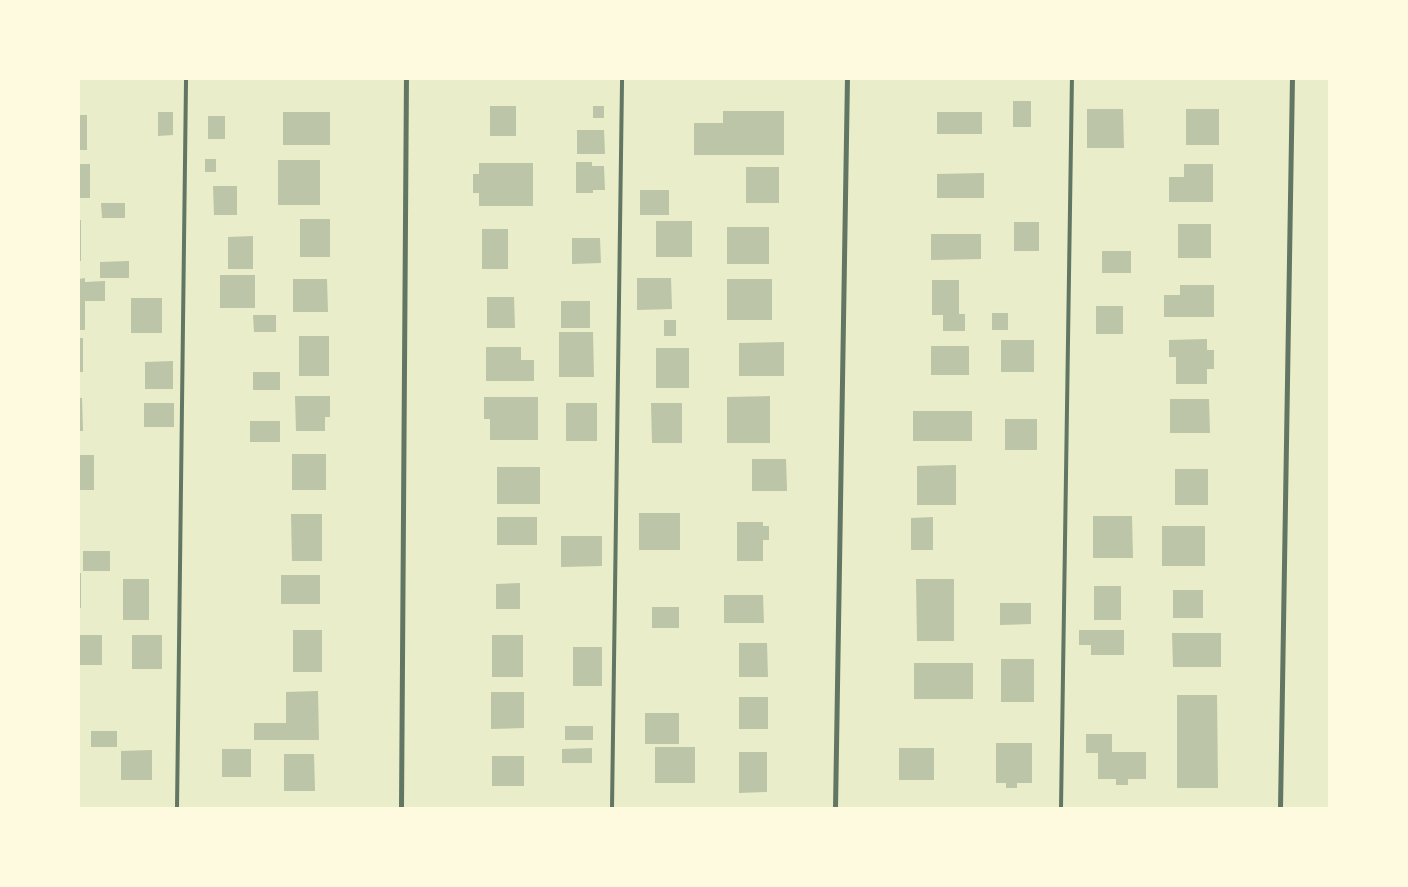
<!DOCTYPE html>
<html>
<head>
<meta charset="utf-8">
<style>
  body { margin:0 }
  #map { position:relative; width:1408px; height:887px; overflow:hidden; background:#e9edc9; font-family:Poppins,sans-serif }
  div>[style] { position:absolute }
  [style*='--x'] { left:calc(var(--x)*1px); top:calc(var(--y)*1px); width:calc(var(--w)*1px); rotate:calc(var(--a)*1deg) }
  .building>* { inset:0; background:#bcc5a7 }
  .service>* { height:4px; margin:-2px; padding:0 2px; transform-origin:2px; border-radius:2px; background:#617663 }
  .minor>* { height:5px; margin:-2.5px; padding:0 2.5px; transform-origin:2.5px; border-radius:2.5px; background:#617663 }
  span { translate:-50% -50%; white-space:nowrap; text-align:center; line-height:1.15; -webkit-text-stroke:4.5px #fefae0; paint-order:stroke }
  .frame { position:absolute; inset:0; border:80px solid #fefae0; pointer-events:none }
</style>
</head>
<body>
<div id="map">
  <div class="building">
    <i style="clip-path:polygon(1013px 101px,1031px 101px,1031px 127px,1013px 127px)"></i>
    <i style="clip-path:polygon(490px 106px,516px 106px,516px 136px,490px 136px)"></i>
    <i style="clip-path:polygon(593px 106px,604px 106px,604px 118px,593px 118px)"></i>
    <i style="clip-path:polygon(1087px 109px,1123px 109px,1124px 148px,1087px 148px)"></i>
    <i style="clip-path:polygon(1186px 109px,1219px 109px,1219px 145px,1186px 145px)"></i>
    <i style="clip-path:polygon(723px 111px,784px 111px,784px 155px,694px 155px,694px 123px,723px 123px)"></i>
    <i style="clip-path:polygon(158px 112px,173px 112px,173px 135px,158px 136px)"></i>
    <i style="clip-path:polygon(283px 112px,330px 112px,330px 145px,283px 145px)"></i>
    <i style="clip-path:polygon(937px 112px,982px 112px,982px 134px,937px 134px)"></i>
    <i style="clip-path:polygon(79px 115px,87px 115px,87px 150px,79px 150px)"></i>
    <i style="clip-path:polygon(208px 116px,225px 116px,225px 139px,208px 139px)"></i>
    <i style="clip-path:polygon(577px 130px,604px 130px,605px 154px,577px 154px)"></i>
    <i style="clip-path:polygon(205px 159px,216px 159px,216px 172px,205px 172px)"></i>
    <i style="clip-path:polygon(278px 160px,320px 160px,320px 205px,278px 205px)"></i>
    <i style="clip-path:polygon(576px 162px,592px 162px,592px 166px,604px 166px,605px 190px,593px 190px,593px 193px,576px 193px)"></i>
    <i style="clip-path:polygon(479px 163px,533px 163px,533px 206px,479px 206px,479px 193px,473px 193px,473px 174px,479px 174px)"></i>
    <i style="clip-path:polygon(79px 164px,90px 164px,90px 198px,79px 198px)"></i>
    <i style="clip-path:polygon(1184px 164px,1213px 164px,1213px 202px,1169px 202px,1169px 177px,1184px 177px)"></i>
    <i style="clip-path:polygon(746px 167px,779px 167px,779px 203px,746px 203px)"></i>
    <i style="clip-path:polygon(984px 173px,984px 198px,937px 198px,937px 174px)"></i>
    <i style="clip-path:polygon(213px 186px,237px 186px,237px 215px,214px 215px)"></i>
    <i style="clip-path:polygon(640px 190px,669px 190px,669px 215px,640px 215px)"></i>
    <i style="clip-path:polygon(101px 203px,125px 203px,125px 218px,102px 218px)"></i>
    <i style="clip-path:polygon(300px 219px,330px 219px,330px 257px,300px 257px)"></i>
    <i style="clip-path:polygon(79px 220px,81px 220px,81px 261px,79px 261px)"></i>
    <i style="clip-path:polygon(656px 221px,692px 221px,692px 257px,656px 257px)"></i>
    <i style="clip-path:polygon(1014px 222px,1039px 222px,1039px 251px,1014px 251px)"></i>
    <i style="clip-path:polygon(1178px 224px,1211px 224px,1211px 258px,1178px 258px)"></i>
    <i style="clip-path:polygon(727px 227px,769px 227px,769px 264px,727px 264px)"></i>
    <i style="clip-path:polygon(482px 229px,508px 229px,508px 269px,482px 269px)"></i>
    <i style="clip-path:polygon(931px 234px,981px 234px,981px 259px,931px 260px)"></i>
    <i style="clip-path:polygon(253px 236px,253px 269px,228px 269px,228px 237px)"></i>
    <i style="clip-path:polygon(572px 238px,600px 238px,601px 263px,572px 264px)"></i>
    <i style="clip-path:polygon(1102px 251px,1131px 251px,1131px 273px,1102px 273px)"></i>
    <i style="clip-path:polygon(129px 261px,129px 278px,100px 278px,100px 262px)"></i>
    <i style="clip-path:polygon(220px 275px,255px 275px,255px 308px,220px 308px)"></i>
    <i style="clip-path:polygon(85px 278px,85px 282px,105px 281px,105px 301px,85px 301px,85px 330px,79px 330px,79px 279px)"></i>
    <i style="clip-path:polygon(637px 278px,671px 278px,672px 309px,637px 310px)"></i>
    <i style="clip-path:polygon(293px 279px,327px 279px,328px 312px,293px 312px)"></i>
    <i style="clip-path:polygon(727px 279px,772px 279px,772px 320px,727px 320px)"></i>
    <i style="clip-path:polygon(932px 280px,959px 280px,959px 314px,965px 314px,965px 331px,943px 331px,943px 315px,932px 315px)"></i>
    <i style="clip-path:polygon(1180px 285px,1214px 285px,1214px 317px,1164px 317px,1164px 295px,1180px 295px)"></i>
    <i style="clip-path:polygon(487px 297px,514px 297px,515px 328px,487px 328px)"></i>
    <i style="clip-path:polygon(131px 298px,162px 298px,162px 333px,131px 333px)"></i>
    <i style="clip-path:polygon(561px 301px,590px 301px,590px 328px,561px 328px)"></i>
    <i style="clip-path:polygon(1096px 306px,1123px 306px,1123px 334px,1096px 334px)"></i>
    <i style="clip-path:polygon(992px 313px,1008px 313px,1008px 330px,992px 330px)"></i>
    <i style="clip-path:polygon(253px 315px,276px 315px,276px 332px,254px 332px)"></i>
    <i style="clip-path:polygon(664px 320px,676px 320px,676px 336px,664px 336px)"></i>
    <i style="clip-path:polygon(559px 332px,593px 332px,594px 377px,559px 377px)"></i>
    <i style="clip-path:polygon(299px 336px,329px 336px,329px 376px,299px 376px)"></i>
    <i style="clip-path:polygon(79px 338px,83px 338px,83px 372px,79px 372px)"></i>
    <i style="clip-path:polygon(1207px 339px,1207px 350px,1214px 350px,1214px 369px,1207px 369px,1207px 384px,1176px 384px,1176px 357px,1169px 357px,1169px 340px)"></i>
    <i style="clip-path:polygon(1001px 340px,1034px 340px,1034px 372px,1001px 372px)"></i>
    <i style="clip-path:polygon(784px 342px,784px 376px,739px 376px,739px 343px)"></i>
    <i style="clip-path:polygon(931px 346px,969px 346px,969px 375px,931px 375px)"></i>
    <i style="clip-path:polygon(486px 347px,521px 347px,521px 360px,534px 360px,534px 381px,486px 381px)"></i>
    <i style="clip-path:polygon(656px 348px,689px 348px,689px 388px,656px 388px)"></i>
    <i style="clip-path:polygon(173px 361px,173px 389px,145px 389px,145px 362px)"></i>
    <i style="clip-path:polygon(253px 372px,280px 372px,280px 390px,253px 390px)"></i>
    <i style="clip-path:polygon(295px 396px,330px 396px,330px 417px,325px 417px,325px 431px,296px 431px)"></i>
    <i style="clip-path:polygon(770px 396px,770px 443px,727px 443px,727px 397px)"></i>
    <i style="clip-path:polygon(484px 397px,538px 397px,538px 440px,490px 440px,490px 419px,484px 419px)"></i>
    <i style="clip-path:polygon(79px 398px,82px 398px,83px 431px,79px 431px)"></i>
    <i style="clip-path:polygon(1170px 399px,1209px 399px,1210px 433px,1170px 433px)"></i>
    <i style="clip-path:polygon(144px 403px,174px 403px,174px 427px,144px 427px)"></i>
    <i style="clip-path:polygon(566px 403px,597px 403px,597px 441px,566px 441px)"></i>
    <i style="clip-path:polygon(651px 403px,682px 403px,682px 443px,652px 443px)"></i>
    <i style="clip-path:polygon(913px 411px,972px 411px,972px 441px,913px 441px)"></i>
    <i style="clip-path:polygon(1005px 419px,1037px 419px,1037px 450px,1005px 450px)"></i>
    <i style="clip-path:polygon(250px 421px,280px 421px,280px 442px,250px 442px)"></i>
    <i style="clip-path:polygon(292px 454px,326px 454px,326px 490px,292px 490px)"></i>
    <i style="clip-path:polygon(79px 455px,94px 455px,94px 490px,79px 490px)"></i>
    <i style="clip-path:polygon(752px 459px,786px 459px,787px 491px,752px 491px)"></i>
    <i style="clip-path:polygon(956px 465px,956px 505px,917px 505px,917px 466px)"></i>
    <i style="clip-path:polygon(497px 467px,540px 467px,540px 504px,497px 504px)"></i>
    <i style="clip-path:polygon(1175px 469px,1208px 469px,1208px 505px,1175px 505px)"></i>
    <i style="clip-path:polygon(639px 513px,680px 513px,680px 550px,639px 550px)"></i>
    <i style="clip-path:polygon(291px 514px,322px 514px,322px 561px,292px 561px)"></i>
    <i style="clip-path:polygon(1093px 516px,1132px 516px,1133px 558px,1093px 558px)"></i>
    <i style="clip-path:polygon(497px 517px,537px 517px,537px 545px,497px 545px)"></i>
    <i style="clip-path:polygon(933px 517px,933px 550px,911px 550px,911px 518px)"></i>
    <i style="clip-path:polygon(737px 522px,763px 522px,763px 526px,769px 526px,769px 540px,763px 540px,763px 561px,737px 561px)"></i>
    <i style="clip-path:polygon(1162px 526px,1205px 526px,1205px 566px,1162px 566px)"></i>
    <i style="clip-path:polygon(561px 536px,602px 536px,602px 566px,561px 567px)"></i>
    <i style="clip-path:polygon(83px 551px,110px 551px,110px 571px,83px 571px)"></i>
    <i style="clip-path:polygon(79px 573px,81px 573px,81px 608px,79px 608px)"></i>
    <i style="clip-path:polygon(281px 575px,320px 575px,320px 604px,281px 604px)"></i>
    <i style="clip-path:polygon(123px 579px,149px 579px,149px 620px,123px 620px)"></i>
    <i style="clip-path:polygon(916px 579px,954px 579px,954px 641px,917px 641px)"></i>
    <i style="clip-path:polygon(520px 583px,520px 609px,496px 609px,496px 584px)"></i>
    <i style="clip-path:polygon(1094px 586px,1121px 586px,1121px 620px,1094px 620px)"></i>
    <i style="clip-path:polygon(1173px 590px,1203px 590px,1203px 618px,1173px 618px)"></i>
    <i style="clip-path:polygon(724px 595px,763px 595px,764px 623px,724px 623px)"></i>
    <i style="clip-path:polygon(1000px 603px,1031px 603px,1031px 624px,1000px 625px)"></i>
    <i style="clip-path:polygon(652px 607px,679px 607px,679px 628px,652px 628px)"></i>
    <i style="clip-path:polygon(293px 630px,322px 630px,322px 672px,293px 672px)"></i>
    <i style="clip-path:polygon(1079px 630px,1124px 630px,1124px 655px,1091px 655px,1091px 645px,1079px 645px)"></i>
    <i style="clip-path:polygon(1172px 633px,1221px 633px,1221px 667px,1173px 667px)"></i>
    <i style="clip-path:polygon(79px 635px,102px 635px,102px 665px,79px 665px)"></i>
    <i style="clip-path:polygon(132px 635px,162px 635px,162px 669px,132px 669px)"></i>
    <i style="clip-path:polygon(492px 635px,523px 635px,523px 677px,492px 677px)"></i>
    <i style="clip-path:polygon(739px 643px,767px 643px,768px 677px,739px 677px)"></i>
    <i style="clip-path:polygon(573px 647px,602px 647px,602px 686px,573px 686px)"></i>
    <i style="clip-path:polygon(1001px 659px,1034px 659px,1034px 702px,1001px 702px)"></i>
    <i style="clip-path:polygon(914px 663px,973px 663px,973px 699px,914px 699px)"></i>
    <i style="clip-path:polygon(318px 691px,319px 740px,254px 740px,254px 723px,286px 723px,286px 692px)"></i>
    <i style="clip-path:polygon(491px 692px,524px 692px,524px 728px,491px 729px)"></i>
    <i style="clip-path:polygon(1177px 695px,1217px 695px,1218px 788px,1177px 788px)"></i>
    <i style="clip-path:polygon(739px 697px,768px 697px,768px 729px,739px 729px)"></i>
    <i style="clip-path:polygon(645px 713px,679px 713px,679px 744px,645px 744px)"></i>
    <i style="clip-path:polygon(565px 726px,593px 726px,593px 740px,565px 740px)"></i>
    <i style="clip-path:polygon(91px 731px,117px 731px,117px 747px,91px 747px)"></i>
    <i style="clip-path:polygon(1086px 734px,1112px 734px,1112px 752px,1146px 752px,1146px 779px,1128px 779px,1128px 785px,1116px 785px,1116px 779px,1098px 779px,1098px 753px,1086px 753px)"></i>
    <i style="clip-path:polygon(996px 743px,1032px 743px,1032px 783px,1017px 783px,1017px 788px,1006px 788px,1006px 783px,996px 783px)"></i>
    <i style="clip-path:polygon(655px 747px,695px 747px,695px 783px,655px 783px)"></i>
    <i style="clip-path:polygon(592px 748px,592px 763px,562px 763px,562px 749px)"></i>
    <i style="clip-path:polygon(899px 748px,934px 748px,934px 780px,899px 780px)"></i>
    <i style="clip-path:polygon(222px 749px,251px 749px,251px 777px,222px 777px)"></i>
    <i style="clip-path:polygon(152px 750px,152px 780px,121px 780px,121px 751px)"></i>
    <i style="clip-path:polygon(739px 752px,767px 752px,767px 792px,739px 793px)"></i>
    <i style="clip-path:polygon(284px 754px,314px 754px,315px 791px,284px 791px)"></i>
    <i style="clip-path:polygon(492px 756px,524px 756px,524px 786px,492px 786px)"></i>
  </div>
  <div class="service">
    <i style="--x:177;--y:808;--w:729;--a:-89.29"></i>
    <i style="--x:612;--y:808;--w:729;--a:-89.21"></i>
    <i style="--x:1061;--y:808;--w:729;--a:-89.14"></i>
  </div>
  <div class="minor">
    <i style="--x:401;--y:808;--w:729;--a:-89.61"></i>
    <i style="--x:835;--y:808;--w:729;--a:-89.06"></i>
    <i style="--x:1280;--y:808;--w:729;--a:-89.06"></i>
  </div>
  <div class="frame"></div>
</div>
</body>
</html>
